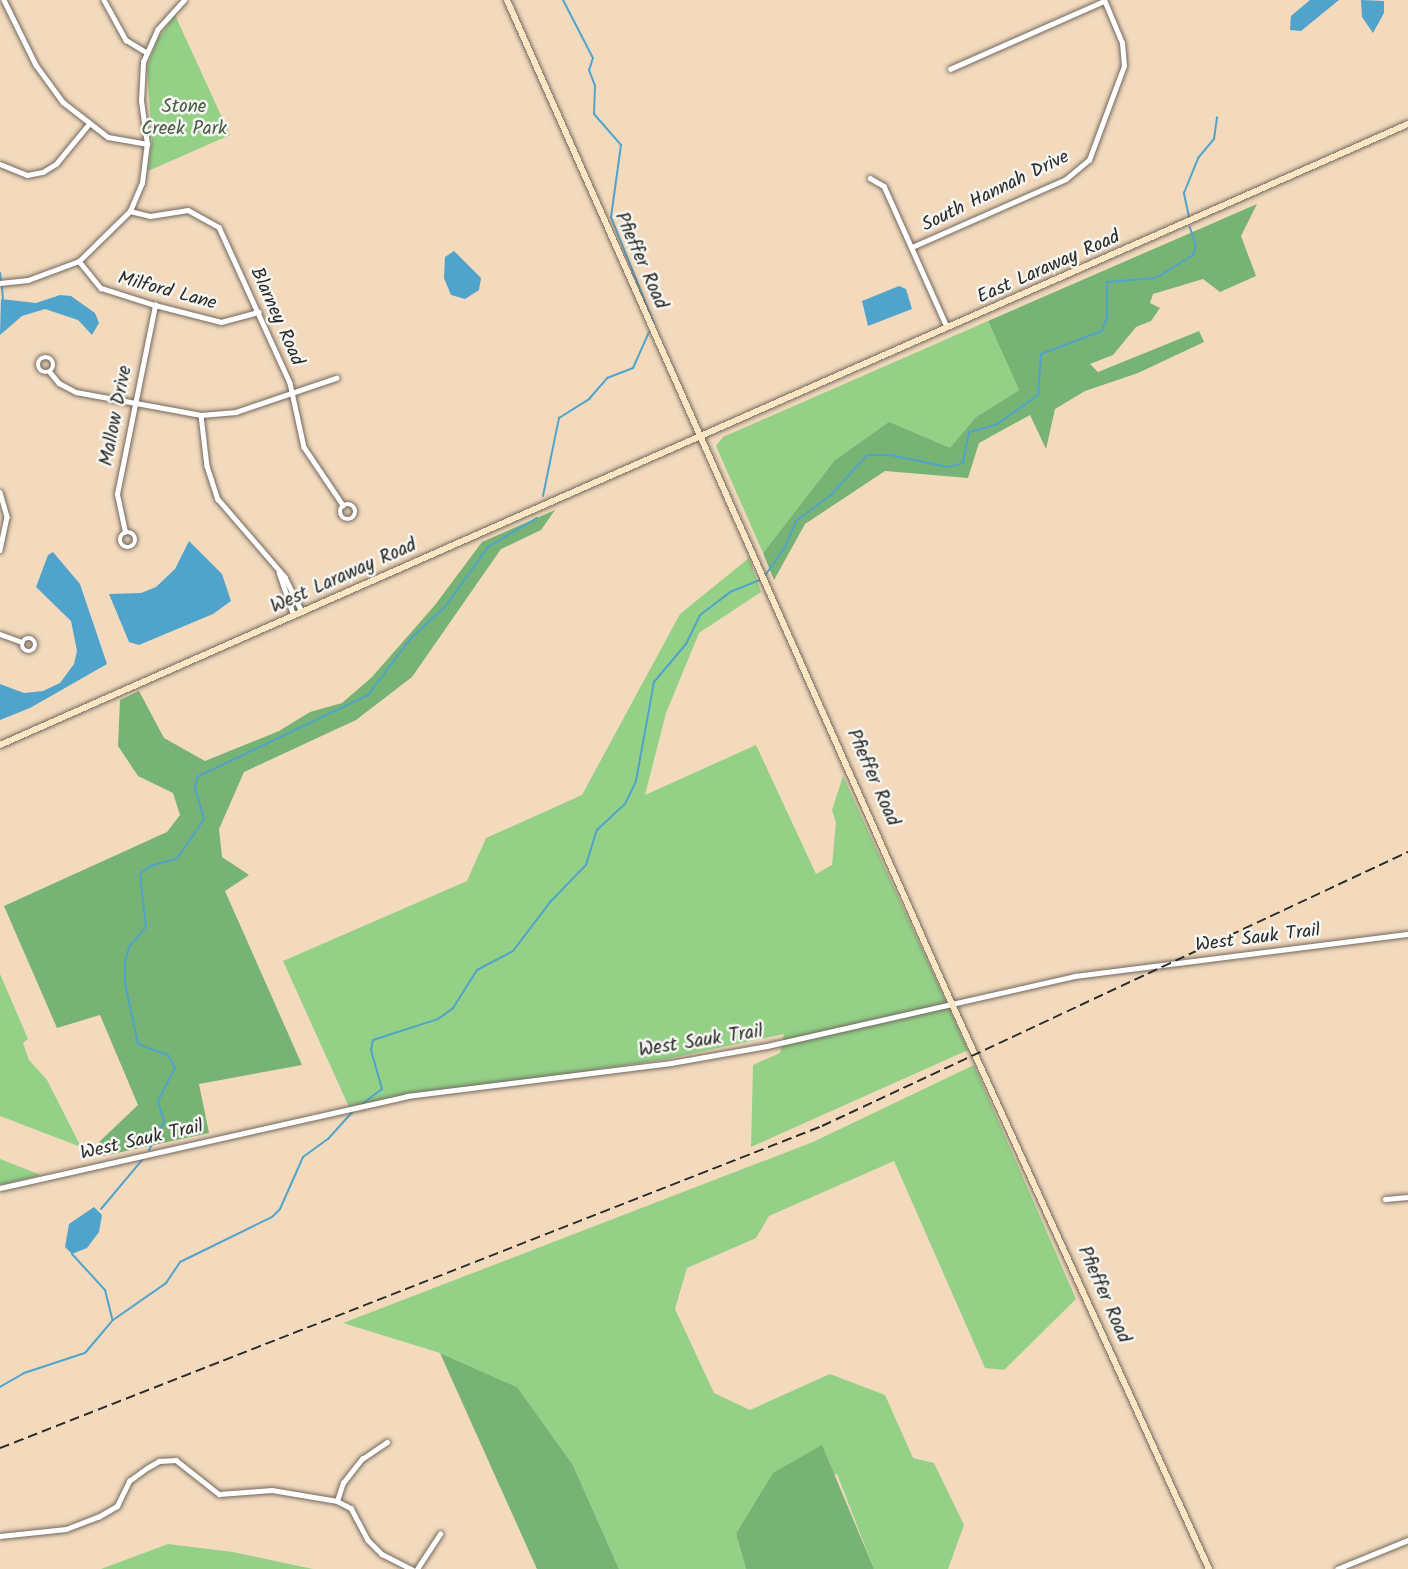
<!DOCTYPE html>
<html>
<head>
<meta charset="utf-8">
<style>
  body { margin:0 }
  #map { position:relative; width:1408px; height:1569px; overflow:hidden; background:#f3dabd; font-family:Kalam,sans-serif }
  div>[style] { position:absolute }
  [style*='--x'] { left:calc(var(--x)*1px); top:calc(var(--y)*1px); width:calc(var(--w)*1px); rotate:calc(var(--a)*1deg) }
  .green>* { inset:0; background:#94d187 }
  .forest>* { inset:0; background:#77b374 }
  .water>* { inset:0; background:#50a4cb }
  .stream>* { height:2px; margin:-1px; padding:0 1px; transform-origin:1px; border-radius:1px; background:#50a4cb }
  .roads { filter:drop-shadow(0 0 2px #71685e) drop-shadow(0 0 2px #71685e) }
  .street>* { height:4.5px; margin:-2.25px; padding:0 2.25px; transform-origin:2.25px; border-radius:2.25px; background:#fff }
  .street>.ring { margin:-2.25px; padding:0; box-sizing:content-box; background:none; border:4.5px solid #fff; border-radius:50% }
  .secondary>* { height:6px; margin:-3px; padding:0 3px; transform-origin:3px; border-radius:3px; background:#fbe6c4 }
  .rail>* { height:2px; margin-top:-1px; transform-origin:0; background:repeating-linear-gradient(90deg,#2b2b2b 0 10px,transparent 0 15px) }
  span { translate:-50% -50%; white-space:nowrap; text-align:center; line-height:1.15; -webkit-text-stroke:5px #f6f6f2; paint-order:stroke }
  .park-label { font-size:19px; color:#4a5d47 }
  .street-label { font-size:19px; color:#2b2b2b }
</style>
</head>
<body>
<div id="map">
  <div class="green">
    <i style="clip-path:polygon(175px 15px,230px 135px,148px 171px,152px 141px,147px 67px,157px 40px)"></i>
    <i style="clip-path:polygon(988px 321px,1019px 390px,976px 417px,950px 449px,834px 461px,763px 553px,716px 446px,723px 437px)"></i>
    <i style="clip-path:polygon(749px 558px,761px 592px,699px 633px,666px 713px,645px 795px,756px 745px,816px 874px,832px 865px,836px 823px,832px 810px,843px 776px,968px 1050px,751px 1147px,753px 1065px,780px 1053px,784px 1034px,667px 1059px,349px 1107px,283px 961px,467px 881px,486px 838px,582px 795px,680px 614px)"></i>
    <i style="clip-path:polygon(0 974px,28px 1039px,23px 1043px,29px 1060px,47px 1080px,81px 1147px,0 1116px)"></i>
    <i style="clip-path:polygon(974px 1065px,1076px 1299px,1004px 1370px,985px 1368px,894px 1161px,769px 1216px,756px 1238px,687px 1268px,675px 1309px,714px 1393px,750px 1410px,830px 1374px,885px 1395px,913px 1458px,934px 1463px,964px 1525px,948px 1569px,874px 1569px,837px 1474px,736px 1534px,746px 1569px,619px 1569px,573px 1465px,517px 1387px,440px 1353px,343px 1323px,813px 1142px)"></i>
    <i style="clip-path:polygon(0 1159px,41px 1175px,0 1185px)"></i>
    <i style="clip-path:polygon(168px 1544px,233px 1552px,313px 1569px,101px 1569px)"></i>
  </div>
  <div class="forest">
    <i style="clip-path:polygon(1257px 204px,1241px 236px,1256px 276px,1220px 292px,1203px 279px,1153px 294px,1150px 303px,1160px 308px,1151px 321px,1136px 327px,1113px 355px,1090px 364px,1098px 372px,1199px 331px,1204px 342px,1138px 373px,1085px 391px,1055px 409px,1046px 449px,1030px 415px,979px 443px,968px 478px,885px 471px,805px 524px,774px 580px,763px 553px,834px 461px,889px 422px,950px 448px,976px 417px,1019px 390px,988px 321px)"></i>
    <i style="clip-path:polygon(555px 510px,541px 530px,501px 549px,412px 677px,356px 720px,244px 772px,219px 829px,222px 857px,249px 875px,225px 891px,302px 1065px,199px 1084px,209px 1133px,103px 1156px,98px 1143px,138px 1105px,100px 1015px,57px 1028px,4px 906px,167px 832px,180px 815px,173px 793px,138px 776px,118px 746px,120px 700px,139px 691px,164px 738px,205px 761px,279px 731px,310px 712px,342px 703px,372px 677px,435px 605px,482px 542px)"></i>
    <i style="clip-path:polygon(440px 1353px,517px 1387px,573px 1465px,619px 1569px,537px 1569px)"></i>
    <i style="clip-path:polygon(822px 1445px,874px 1569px,746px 1569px,736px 1534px,773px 1473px)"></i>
  </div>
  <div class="water">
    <i style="clip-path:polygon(1310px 0,1339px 0,1301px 31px,1290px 30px,1291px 16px)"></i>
    <i style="clip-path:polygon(1361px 0,1384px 1px,1384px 13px,1373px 33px,1362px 17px)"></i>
    <i style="clip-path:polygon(454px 251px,481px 278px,479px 290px,465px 299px,451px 295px,444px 278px,445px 257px)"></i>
    <i style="clip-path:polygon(899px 286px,906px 289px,912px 309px,868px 326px,862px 301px)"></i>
    <i style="clip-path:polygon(60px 295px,71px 296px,95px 313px,99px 323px,92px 335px,78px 320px,45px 309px,22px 316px,0 335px,1px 299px,36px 303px)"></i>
    <i style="clip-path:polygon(189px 541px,222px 574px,231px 601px,213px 614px,139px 645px,129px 642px,109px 594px,141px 593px,156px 587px,175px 569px)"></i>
    <i style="clip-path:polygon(53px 552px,80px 584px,107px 664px,30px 708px,0 720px,0 684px,24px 693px,43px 691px,60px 683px,74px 664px,77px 651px,71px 621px,36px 587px,48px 555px)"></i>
    <i style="clip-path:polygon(94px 1207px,102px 1215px,99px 1232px,87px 1248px,72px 1254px,65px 1247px,69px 1224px)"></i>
  </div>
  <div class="stream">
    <i style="--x:563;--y:0;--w:65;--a:62.7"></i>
    <i style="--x:593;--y:58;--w:13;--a:108"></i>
    <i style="--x:589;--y:70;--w:17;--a:69"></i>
    <i style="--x:595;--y:86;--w:28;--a:92"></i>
    <i style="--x:594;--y:114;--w:41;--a:48.9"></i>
    <i style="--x:621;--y:145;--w:73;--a:97.9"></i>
    <i style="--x:611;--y:217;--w:115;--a:68.1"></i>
    <i style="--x:1189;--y:217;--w:25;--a:-102"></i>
    <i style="--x:1184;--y:193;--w:38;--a:-68"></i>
    <i style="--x:1198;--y:158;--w:25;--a:-50"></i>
    <i style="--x:1214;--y:139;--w:22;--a:-82"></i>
    <i style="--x:0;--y:273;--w:7;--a:82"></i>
    <i style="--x:2;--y:286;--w:13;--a:86"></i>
    <i style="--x:543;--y:496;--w:80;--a:-78.4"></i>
    <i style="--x:559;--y:418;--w:36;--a:-32"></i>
    <i style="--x:589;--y:399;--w:28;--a:-49"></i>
    <i style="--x:607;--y:378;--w:28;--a:-21"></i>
    <i style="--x:633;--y:368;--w:39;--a:-66"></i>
    <i style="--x:764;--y:577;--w:39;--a:-55"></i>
    <i style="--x:786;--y:545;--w:26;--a:-67"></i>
    <i style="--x:796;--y:521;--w:44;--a:-36.6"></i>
    <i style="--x:831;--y:495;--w:54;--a:-48"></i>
    <i style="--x:867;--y:455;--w:23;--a:0"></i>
    <i style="--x:890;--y:455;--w:59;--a:11.7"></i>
    <i style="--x:948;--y:467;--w:16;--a:-15"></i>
    <i style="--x:963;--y:463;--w:32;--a:-79"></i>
    <i style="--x:969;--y:432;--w:28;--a:-15"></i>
    <i style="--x:996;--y:425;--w:52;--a:-35.5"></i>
    <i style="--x:1038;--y:395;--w:41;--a:-85.8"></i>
    <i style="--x:1041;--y:354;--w:65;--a:-20.7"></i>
    <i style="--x:1102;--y:331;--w:15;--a:-70"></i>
    <i style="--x:1107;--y:317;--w:35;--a:-90"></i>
    <i style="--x:1107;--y:282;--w:49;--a:-4.7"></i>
    <i style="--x:1156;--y:278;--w:44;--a:-31.9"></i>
    <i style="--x:1193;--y:255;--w:9;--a:-72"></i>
    <i style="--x:1196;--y:246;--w:20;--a:-108"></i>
    <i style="--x:362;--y:1104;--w:25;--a:-37"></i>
    <i style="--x:382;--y:1089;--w:41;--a:-105.8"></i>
    <i style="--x:371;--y:1050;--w:10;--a:-79"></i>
    <i style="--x:373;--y:1040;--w:68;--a:-17.9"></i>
    <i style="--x:438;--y:1019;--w:19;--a:-36"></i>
    <i style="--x:453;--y:1008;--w:45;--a:-57.7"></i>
    <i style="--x:477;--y:970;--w:41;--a:-27.8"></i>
    <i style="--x:513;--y:951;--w:63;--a:-52.8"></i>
    <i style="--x:551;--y:901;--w:50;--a:-45.8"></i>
    <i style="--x:586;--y:865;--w:37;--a:-73"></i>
    <i style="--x:597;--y:830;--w:38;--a:-43"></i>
    <i style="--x:625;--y:804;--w:25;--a:-64"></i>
    <i style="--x:636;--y:781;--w:101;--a:-79.7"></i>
    <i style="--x:654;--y:682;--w:50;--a:-49.9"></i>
    <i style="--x:686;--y:644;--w:32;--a:-64"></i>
    <i style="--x:700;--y:615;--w:38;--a:-37"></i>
    <i style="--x:730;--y:592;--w:35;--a:-22"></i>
    <i style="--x:149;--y:1150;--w:32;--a:-62"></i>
    <i style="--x:164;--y:1122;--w:22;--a:-106"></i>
    <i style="--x:158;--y:1101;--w:37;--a:-63"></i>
    <i style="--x:175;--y:1068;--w:15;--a:-118"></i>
    <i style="--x:168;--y:1055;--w:32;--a:-160"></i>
    <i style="--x:138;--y:1044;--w:61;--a:-102.2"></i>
    <i style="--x:125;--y:984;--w:21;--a:-90"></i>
    <i style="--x:125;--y:963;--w:16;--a:-76"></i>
    <i style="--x:129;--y:947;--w:26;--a:-50"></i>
    <i style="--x:146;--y:927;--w:53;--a:-96.5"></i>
    <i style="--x:140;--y:874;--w:13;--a:-39"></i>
    <i style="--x:150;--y:866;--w:28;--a:-15"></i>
    <i style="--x:177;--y:859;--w:48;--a:-56"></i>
    <i style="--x:204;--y:819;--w:32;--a:-106"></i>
    <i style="--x:195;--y:788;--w:11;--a:-80"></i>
    <i style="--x:197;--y:777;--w:190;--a:-25.6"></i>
    <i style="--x:368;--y:695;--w:71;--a:-53"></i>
    <i style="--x:411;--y:638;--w:46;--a:-42.4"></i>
    <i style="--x:445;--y:607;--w:74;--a:-54.4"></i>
    <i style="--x:488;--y:547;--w:57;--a:-30.6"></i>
    <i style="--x:101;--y:1209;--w:65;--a:-50"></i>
    <i style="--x:72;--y:1254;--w:49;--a:47.5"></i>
    <i style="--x:105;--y:1290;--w:30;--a:76"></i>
    <i style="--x:0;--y:1387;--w:28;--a:-30"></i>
    <i style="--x:24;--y:1373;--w:64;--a:-18.2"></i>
    <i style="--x:85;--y:1353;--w:43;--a:-49.7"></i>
    <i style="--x:113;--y:1320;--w:65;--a:-34.9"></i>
    <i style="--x:166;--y:1283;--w:25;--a:-56"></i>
    <i style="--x:180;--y:1262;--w:102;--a:-26.1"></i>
    <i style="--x:272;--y:1217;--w:11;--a:-45"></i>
    <i style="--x:280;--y:1209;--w:57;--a:-66.1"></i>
    <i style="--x:303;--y:1157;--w:31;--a:-36"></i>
    <i style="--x:328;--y:1139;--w:38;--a:-48"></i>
  </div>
  <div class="roads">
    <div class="street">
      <i style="--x:4;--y:0;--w:72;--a:63.8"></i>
      <i style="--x:36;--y:65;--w:46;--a:53.9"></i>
      <i style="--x:63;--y:102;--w:57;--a:37.9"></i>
      <i style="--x:108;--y:137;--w:40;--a:10"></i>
      <i style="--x:104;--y:0;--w:46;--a:61.2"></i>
      <i style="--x:126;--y:40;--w:23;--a:31"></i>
      <i style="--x:950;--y:69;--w:168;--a:-23.8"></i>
      <i style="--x:0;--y:164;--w:29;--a:22"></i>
      <i style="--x:27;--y:175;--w:16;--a:-11"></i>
      <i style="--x:43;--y:172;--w:15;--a:-32"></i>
      <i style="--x:56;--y:164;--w:50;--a:-50.6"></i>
      <i style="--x:870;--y:178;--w:16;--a:30"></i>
      <i style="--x:884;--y:186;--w:154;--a:65.9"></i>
      <i style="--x:130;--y:211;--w:21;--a:14"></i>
      <i style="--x:150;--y:216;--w:38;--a:-9"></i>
      <i style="--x:188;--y:210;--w:35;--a:29"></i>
      <i style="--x:219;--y:227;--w:171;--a:65.5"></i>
      <i style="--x:290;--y:383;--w:66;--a:77.7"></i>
      <i style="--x:304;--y:447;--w:70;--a:56.1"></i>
      <i style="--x:912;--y:247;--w:168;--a:-23.8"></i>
      <i style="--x:1066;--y:179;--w:30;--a:-40"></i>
      <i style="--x:1089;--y:160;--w:100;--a:-69.6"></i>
      <i style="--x:1124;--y:66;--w:23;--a:-95"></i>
      <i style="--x:1122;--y:43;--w:47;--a:-112.7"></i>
      <i style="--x:79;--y:261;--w:35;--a:51"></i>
      <i style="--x:101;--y:288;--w:57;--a:17.5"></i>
      <i style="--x:155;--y:305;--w:68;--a:14.4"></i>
      <i style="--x:221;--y:322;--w:39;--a:-15"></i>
      <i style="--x:0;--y:283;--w:28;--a:-6"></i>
      <i style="--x:28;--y:280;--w:54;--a:-20.4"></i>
      <i style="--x:79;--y:261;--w:71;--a:-44.4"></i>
      <i style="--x:130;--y:211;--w:30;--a:-67"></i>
      <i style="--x:142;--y:183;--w:39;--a:-83"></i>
      <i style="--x:147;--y:144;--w:43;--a:-97.9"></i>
      <i style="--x:141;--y:101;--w:39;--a:-87"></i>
      <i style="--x:143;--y:62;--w:35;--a:-66"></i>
      <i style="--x:157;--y:30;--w:40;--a:-48"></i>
      <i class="ring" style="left:38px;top:357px;width:11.5px;height:11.5px"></i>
      <i style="--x:50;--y:372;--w:14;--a:51"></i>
      <i style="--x:59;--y:383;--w:19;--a:28"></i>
      <i style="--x:76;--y:392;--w:127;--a:10.4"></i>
      <i style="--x:201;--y:415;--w:35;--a:-5"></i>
      <i style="--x:236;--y:412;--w:106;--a:-18.8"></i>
      <i style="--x:201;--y:415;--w:51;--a:83.3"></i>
      <i style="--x:207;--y:466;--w:35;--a:72"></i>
      <i style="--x:218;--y:499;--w:103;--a:49.3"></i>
      <i style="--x:285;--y:577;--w:39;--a:64"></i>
      <i style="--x:0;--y:492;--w:26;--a:74"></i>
      <i style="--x:7;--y:517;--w:34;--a:102"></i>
      <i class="ring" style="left:340px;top:504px;width:11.5px;height:11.5px"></i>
      <i style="--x:125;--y:532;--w:39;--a:-102"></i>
      <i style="--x:117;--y:494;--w:193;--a:-78.6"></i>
      <i class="ring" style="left:120px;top:532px;width:11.5px;height:11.5px"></i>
      <i style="--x:279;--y:572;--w:46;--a:71.2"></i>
      <i style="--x:0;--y:634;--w:23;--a:20"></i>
      <i class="ring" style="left:22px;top:638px;width:9.5px;height:9.5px"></i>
      <i style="--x:0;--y:1188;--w:417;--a:-12.7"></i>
      <i style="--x:407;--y:1096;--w:266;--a:-7.1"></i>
      <i style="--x:671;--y:1063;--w:97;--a:-10"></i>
      <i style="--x:767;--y:1046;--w:316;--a:-12.8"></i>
      <i style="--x:1075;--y:976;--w:336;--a:-7.2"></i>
      <i style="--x:1385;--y:1199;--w:23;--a:-5"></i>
      <i style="--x:337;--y:1501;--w:19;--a:-72"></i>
      <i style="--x:343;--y:1483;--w:31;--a:-52"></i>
      <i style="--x:362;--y:1459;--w:30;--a:-34"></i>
      <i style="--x:0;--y:1536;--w:66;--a:-6.1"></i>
      <i style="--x:66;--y:1529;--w:34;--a:-21"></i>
      <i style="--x:98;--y:1517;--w:22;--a:-30"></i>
      <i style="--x:117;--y:1506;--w:28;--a:-64"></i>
      <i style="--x:129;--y:1481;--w:22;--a:-36"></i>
      <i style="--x:147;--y:1468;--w:14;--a:-30"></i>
      <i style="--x:159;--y:1461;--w:17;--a:-3"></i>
      <i style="--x:176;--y:1460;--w:55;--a:38.3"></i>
      <i style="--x:219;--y:1494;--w:53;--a:-4.3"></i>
      <i style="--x:272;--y:1490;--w:66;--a:9.6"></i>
      <i style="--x:337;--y:1501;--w:16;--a:27"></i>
      <i style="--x:351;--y:1508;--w:36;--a:62"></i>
      <i style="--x:368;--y:1540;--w:20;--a:45"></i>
      <i style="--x:382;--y:1554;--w:34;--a:27"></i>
      <i style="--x:417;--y:1569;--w:42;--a:-56.7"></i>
      <i style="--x:1337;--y:1569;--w:77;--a:-22.2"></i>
    </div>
    <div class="secondary">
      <i style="--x:507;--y:0;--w:1096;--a:66.1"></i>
      <i style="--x:951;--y:1002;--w:623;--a:65.53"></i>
      <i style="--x:0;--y:745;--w:1539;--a:-23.8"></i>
    </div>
  </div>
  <div class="rail">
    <i style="--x:0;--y:1448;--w:883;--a:-21.39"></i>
    <i style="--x:822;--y:1126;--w:647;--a:-25.06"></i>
  </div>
  <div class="park-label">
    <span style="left:184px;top:119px">Stone<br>Creek Park</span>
  </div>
  <div class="street-label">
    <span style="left:996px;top:192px;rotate:-26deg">South Hannah Drive</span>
    <span style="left:640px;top:261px;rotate:66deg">Pfieffer Road</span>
    <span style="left:1049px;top:268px;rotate:-24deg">East Laraway Road</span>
    <span style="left:167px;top:292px;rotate:15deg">Milford Lane</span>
    <span style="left:276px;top:317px;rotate:66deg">Blarney Road</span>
    <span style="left:117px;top:416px;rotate:-79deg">Mallow Drive</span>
    <span style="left:344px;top:577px;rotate:-24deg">West Laraway Road</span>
    <span style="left:872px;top:778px;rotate:66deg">Pfieffer Road</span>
    <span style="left:1258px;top:939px;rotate:-7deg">West Sauk Trail</span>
    <span style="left:701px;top:1042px;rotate:-9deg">West Sauk Trail</span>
    <span style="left:142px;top:1141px;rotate:-13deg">West Sauk Trail</span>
    <span style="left:1103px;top:1295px;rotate:66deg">Pfieffer Road</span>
  </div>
</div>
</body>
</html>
